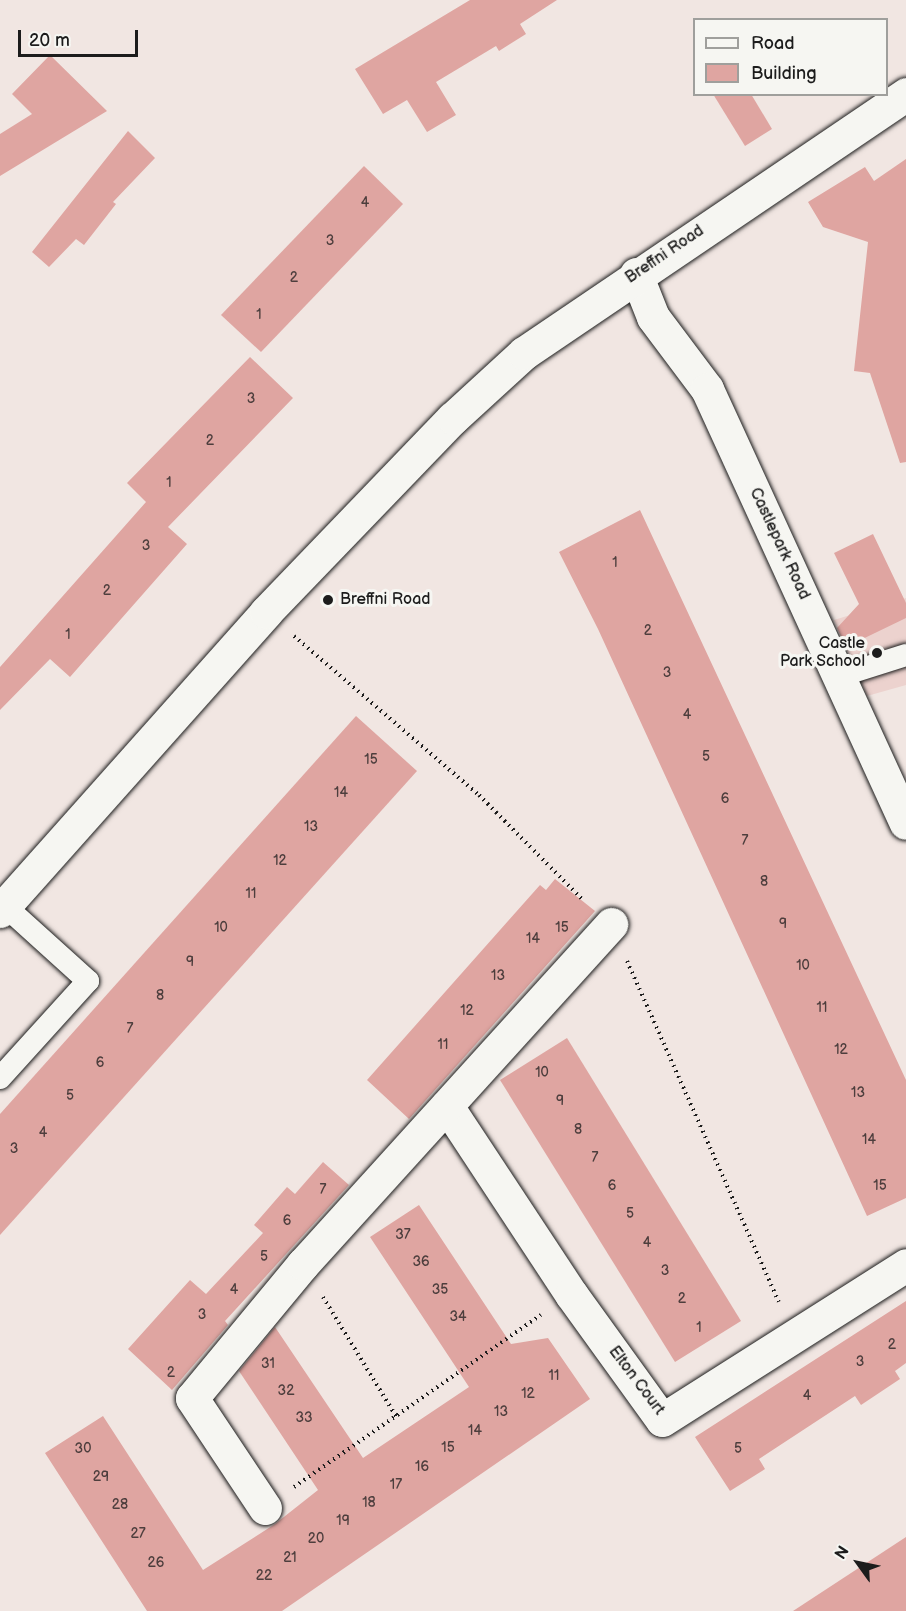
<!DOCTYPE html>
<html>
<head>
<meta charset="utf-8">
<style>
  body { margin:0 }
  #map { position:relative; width:906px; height:1611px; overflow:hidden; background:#f1e6e2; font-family:"Balsamiq Sans",sans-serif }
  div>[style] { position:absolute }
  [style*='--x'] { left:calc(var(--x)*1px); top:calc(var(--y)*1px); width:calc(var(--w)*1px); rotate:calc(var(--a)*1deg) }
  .built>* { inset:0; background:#ecd2ce }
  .building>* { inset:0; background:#dfa5a1 }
  .path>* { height:4px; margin-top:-2px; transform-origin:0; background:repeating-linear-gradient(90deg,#1c1c1c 0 1.5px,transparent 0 6px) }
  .roads { filter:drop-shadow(0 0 2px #1c1c1c) drop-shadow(0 0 2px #1c1c1c) }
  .lane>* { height:22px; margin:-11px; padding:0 11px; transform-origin:11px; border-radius:11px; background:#f6f6f2 }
  .street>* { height:33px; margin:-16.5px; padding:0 16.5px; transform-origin:16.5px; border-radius:16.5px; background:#f6f6f2 }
  .secondary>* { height:33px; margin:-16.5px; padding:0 16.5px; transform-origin:16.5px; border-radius:16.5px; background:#f6f6f2 }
  .dots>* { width:16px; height:16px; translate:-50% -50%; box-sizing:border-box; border:3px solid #f6f6f2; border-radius:50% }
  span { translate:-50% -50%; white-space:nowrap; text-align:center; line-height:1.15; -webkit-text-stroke:6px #f6f6f2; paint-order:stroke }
  .number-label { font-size:14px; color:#4d3e3d }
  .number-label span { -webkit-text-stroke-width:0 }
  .street-label { font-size:16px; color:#1c1c1c }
  .poi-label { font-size:16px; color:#1c1c1c }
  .left { translate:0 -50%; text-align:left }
  .right { translate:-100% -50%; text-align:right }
  .legend { position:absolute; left:693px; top:18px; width:195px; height:78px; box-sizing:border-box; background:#f6f6f2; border:2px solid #9f9f9c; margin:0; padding:8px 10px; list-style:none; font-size:18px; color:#1c1c1c }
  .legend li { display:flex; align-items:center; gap:12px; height:30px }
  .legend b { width:30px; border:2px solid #9f9f9c }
  .north { position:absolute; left:828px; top:1533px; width:60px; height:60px; -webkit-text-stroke:4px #f6f6f2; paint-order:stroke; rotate:303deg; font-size:16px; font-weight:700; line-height:24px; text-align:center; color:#1c1c1c }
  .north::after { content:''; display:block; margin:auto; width:21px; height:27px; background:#1c1c1c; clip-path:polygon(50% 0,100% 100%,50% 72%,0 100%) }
  .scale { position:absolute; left:18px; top:30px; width:120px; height:27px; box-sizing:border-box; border:3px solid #1c1c1c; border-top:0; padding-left:8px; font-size:18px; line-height:21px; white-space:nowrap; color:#1c1c1c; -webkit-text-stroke:4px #f6f6f2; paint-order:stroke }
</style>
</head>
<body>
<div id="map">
  <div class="built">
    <i style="clip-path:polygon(906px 598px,906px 685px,867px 696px,834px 620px)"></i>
  </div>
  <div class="building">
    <i style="clip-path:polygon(470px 0,557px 0,520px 24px,526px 34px,499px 51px,496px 46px,436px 82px,456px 115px,427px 132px,407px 100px,383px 114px,355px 69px)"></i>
    <i style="clip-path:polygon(50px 55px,107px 111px,0 176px,0 134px,32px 114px,12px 94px)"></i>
    <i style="clip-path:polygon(713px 94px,751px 94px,772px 129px,745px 146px)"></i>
    <i style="clip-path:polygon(128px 131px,155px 158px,113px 202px,116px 204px,84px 245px,76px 239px,49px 267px,32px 252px)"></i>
    <i style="clip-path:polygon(906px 159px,906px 462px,900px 463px,870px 373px,854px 371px,868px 242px,823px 227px,808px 202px,865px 167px,874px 181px)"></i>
    <i style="clip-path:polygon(364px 166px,403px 204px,261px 352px,221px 315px)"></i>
    <i style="clip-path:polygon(250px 357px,293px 398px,168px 527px,187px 544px,70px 677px,50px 659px,0 710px,0 667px,146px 502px,127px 483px)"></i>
    <i style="clip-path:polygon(640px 510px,906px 1080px,906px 1198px,867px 1216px,598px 629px,559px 552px)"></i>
    <i style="clip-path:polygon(873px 534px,906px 603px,906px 618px,846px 647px,837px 628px,859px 604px,834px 553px)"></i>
    <i style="clip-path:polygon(356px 716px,417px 771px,0 1235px,0 1114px)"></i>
    <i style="clip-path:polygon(555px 879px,595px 911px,409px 1119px,367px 1080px,540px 885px,546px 890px)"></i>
    <i style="clip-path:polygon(567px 1038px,741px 1321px,675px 1362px,500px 1080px)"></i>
    <i style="clip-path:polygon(323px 1162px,349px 1185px,225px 1321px,228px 1325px,172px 1390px,128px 1349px,190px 1280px,206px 1294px,263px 1233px,254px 1225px,287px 1187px,295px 1194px)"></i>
    <i style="clip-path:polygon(419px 1205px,511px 1344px,548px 1338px,590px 1399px,282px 1611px,147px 1611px,45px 1453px,103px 1416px,203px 1570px,275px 1524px,318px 1490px,239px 1371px,275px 1327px,363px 1458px,469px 1387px,370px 1237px)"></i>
    <i style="clip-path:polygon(906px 1301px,906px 1363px,895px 1371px,900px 1379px,861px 1405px,855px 1396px,759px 1459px,765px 1469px,730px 1491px,695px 1437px)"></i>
    <i style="clip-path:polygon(906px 1537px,906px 1611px,793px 1611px)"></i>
  </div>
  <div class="path">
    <i style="--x:294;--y:636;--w:244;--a:40.7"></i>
    <i style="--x:479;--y:795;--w:148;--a:45.3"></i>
    <i style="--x:627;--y:961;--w:373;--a:66"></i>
    <i style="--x:323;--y:1297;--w:140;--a:58.5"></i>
    <i style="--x:294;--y:1487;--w:301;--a:-34.9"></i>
  </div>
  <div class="roads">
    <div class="lane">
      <i style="--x:840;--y:676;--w:69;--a:-17.7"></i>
      <i style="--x:0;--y:1078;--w:131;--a:-47.8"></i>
      <i style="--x:88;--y:981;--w:112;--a:-137.9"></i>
    </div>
    <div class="street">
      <i style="--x:447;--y:1106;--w:225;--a:56.6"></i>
      <i style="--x:571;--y:1294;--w:155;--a:54.2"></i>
      <i style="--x:662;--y:1420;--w:289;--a:-32.4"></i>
      <i style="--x:265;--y:1508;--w:132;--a:-123.6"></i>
      <i style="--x:192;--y:1398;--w:174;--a:-50.4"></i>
      <i style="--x:303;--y:1264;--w:459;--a:-47.8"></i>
    </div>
    <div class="secondary">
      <i style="--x:636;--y:274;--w:46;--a:68.4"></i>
      <i style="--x:653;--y:317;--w:90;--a:53.1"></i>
      <i style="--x:707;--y:389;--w:477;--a:65.4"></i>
      <i style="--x:0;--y:911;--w:400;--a:-48.3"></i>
      <i style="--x:266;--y:612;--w:269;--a:-46.1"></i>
      <i style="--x:453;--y:418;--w:96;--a:-42.5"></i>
      <i style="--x:524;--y:353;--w:462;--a:-34.1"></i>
    </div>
  </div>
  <div class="dots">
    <i style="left:328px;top:600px;background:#1c1c1c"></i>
    <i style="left:877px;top:653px;background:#1c1c1c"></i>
  </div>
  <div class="number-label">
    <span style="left:365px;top:203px">4</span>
    <span style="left:330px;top:241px">3</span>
    <span style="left:294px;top:278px">2</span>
    <span style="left:259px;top:315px">1</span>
    <span style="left:251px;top:399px">3</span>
    <span style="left:210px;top:441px">2</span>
    <span style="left:169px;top:483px">1</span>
    <span style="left:146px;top:546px">3</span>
    <span style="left:615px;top:563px">1</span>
    <span style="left:107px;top:591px">2</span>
    <span style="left:648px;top:631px">2</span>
    <span style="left:68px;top:635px">1</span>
    <span style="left:667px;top:673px">3</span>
    <span style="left:687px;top:715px">4</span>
    <span style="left:706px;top:757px">5</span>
    <span style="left:371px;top:760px">15</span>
    <span style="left:341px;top:793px">14</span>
    <span style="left:725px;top:799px">6</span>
    <span style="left:311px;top:827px">13</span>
    <span style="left:745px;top:841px">7</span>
    <span style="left:280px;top:861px">12</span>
    <span style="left:764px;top:882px">8</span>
    <span style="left:251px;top:894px">11</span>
    <span style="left:783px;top:924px">9</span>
    <span style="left:221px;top:928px">10</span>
    <span style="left:562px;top:928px">15</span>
    <span style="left:533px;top:939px">14</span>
    <span style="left:190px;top:962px">9</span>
    <span style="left:803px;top:966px">10</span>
    <span style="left:498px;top:976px">13</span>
    <span style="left:160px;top:996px">8</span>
    <span style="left:822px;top:1008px">11</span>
    <span style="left:467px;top:1011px">12</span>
    <span style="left:130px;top:1029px">7</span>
    <span style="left:443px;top:1045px">11</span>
    <span style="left:841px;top:1050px">12</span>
    <span style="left:100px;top:1063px">6</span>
    <span style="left:542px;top:1073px">10</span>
    <span style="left:858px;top:1093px">13</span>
    <span style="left:70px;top:1096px">5</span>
    <span style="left:560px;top:1101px">9</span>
    <span style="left:578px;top:1130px">8</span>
    <span style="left:43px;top:1133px">4</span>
    <span style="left:869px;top:1140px">14</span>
    <span style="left:14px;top:1149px">3</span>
    <span style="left:595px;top:1158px">7</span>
    <span style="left:612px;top:1186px">6</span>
    <span style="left:880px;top:1186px">15</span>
    <span style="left:323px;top:1190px">7</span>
    <span style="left:630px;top:1214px">5</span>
    <span style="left:287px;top:1221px">6</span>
    <span style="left:403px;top:1235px">37</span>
    <span style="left:647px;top:1243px">4</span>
    <span style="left:264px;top:1257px">5</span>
    <span style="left:421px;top:1262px">36</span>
    <span style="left:665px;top:1271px">3</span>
    <span style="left:234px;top:1290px">4</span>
    <span style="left:440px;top:1290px">35</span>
    <span style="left:682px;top:1299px">2</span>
    <span style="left:202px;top:1315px">3</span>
    <span style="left:458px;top:1317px">34</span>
    <span style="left:699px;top:1328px">1</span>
    <span style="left:892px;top:1345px">2</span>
    <span style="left:860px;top:1362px">3</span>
    <span style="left:268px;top:1364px">31</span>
    <span style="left:171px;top:1373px">2</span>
    <span style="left:554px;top:1376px">11</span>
    <span style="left:286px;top:1391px">32</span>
    <span style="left:528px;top:1394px">12</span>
    <span style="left:807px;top:1396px">4</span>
    <span style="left:501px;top:1412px">13</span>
    <span style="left:304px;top:1418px">33</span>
    <span style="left:475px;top:1431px">14</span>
    <span style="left:448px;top:1448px">15</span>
    <span style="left:83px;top:1449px">30</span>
    <span style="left:738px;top:1449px">5</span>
    <span style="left:422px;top:1467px">16</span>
    <span style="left:101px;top:1477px">29</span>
    <span style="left:396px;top:1485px">17</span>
    <span style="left:369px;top:1503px">18</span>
    <span style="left:120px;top:1505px">28</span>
    <span style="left:343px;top:1521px">19</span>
    <span style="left:138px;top:1534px">27</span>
    <span style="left:316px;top:1539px">20</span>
    <span style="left:290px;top:1558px">21</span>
    <span style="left:156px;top:1563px">26</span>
    <span style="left:264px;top:1576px">22</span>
  </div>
  <div class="street-label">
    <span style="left:665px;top:255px;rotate:-34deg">Breffni Road</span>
    <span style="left:779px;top:544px;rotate:65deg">Castlepark Road</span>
    <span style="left:636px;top:1381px;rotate:53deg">Elton Court</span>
  </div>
  <div class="poi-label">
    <span class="left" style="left:340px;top:600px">Breffni Road</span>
    <span class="right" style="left:865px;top:653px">Castle<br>Park School</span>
  </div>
  <ul class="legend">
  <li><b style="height:8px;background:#f6f6f2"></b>Road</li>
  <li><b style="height:16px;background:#dfa5a1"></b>Building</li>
  </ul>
  <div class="north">N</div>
  <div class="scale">20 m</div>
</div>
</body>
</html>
